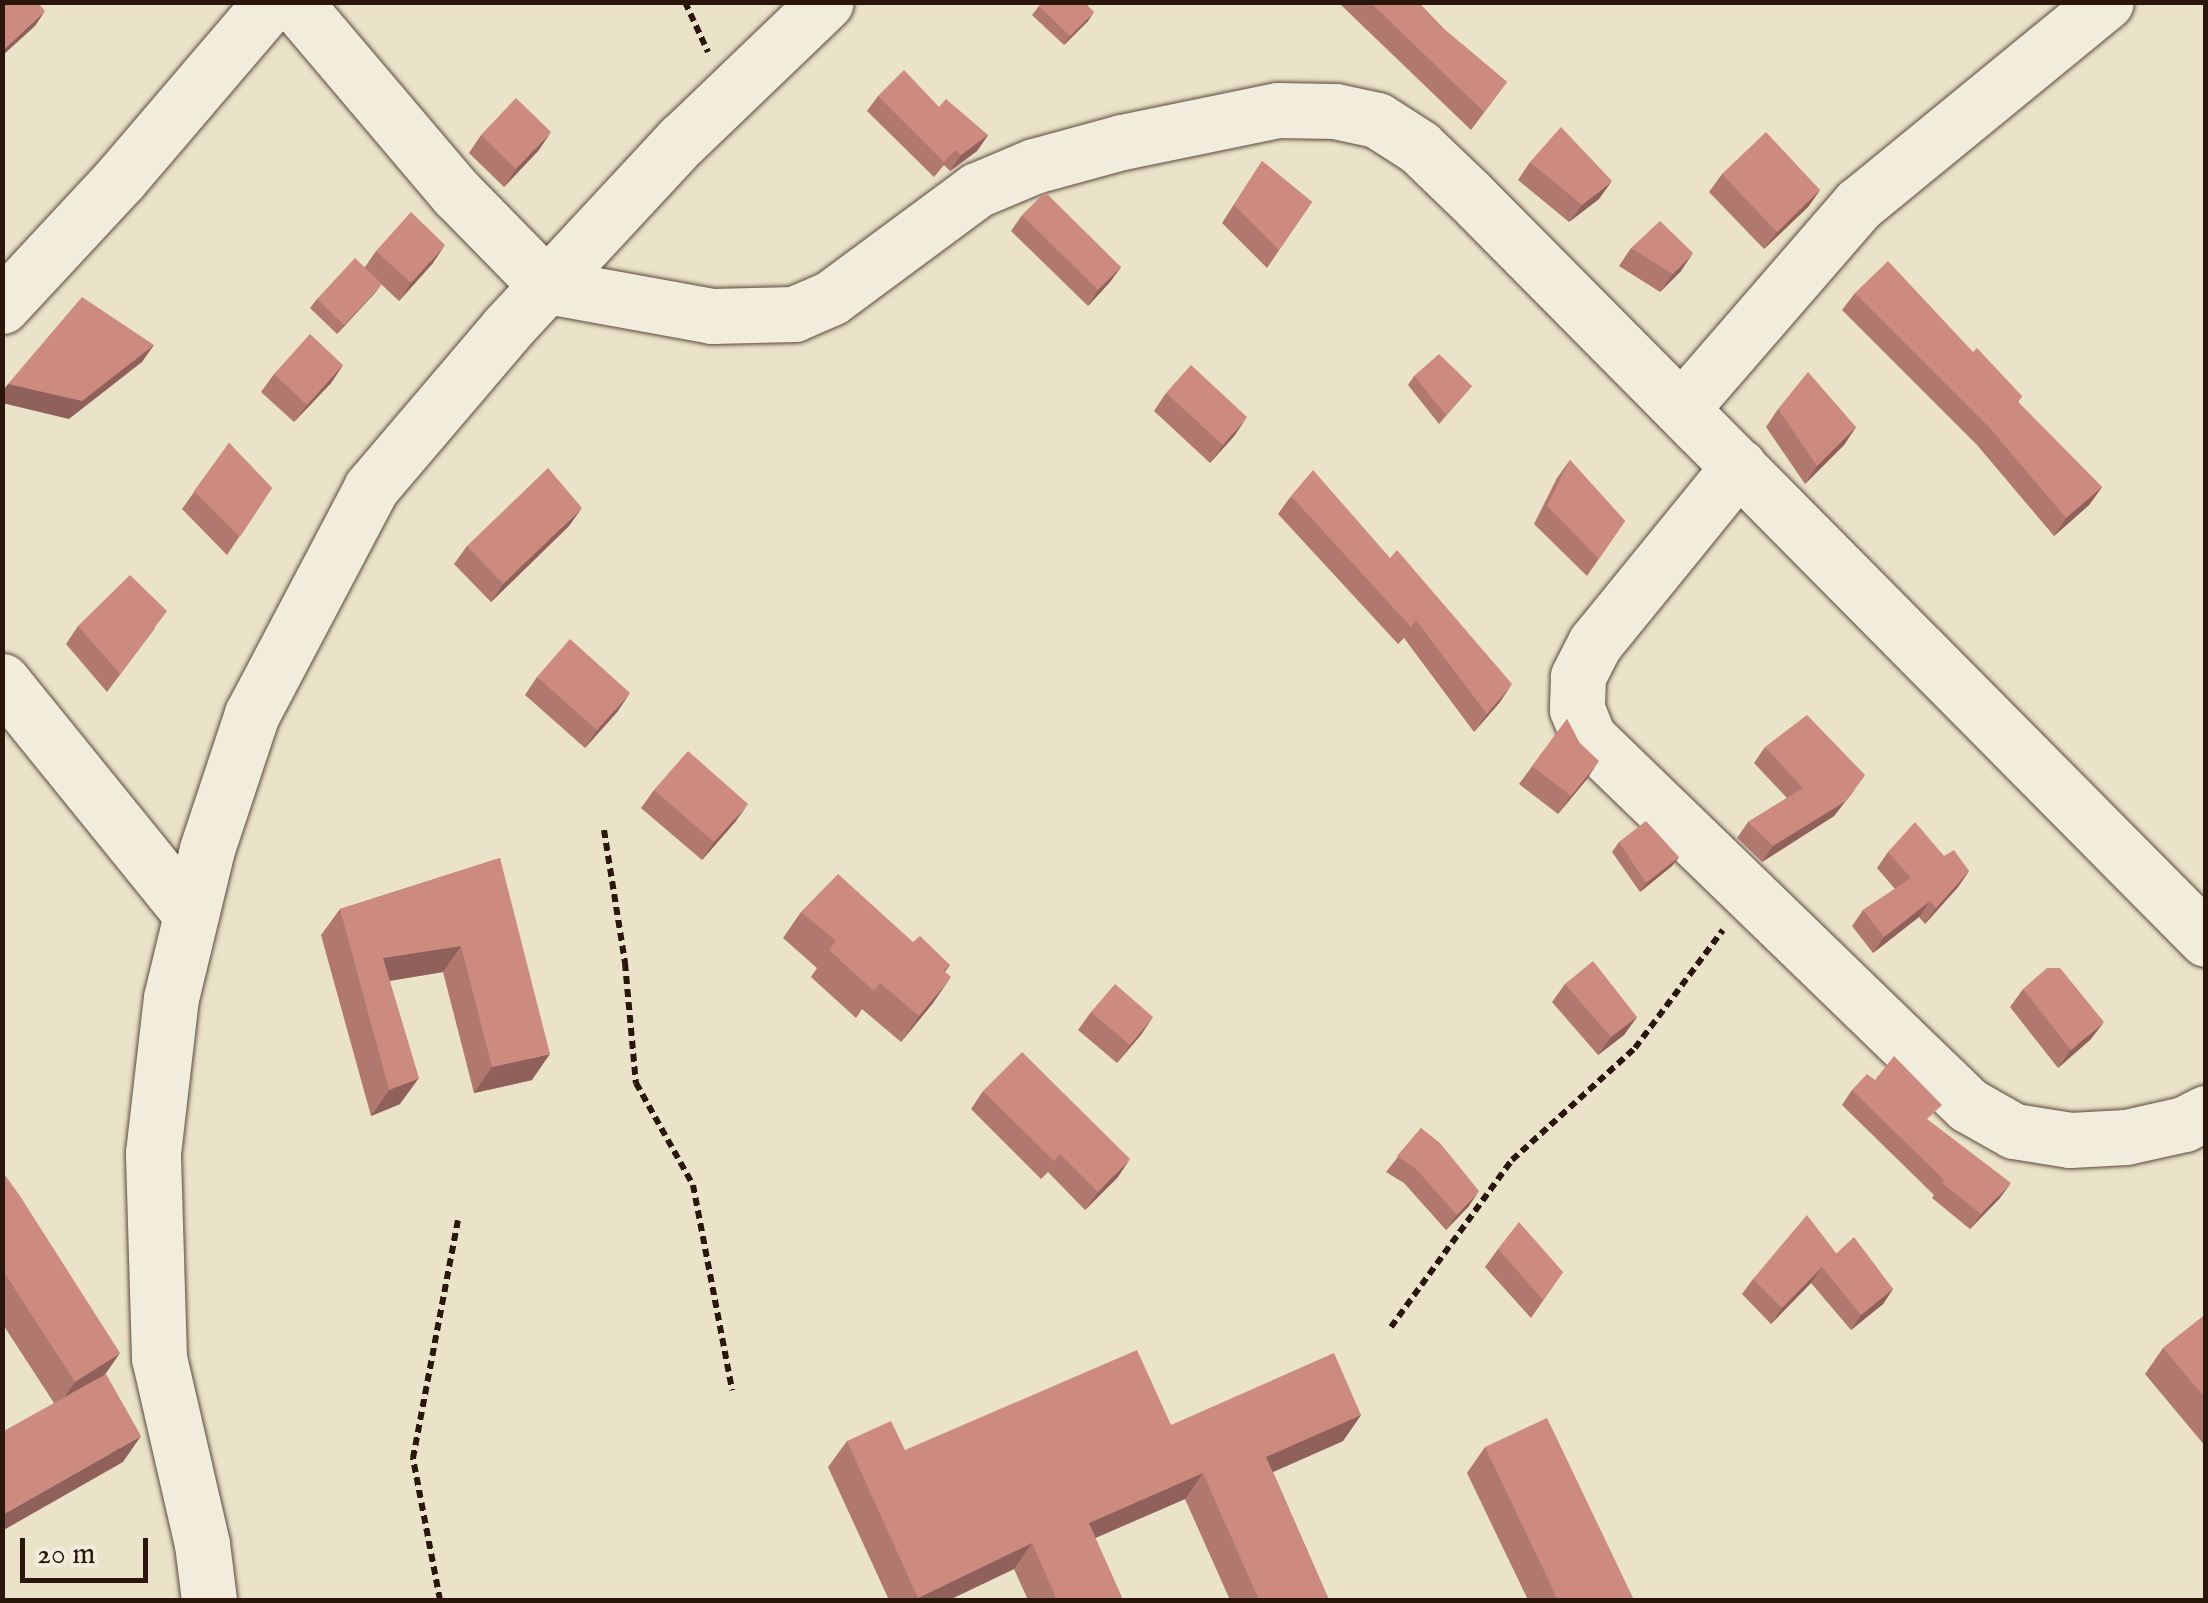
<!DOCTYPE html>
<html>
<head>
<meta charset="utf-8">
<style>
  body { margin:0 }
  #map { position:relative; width:2208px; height:1603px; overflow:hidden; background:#eae2c9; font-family:"IM FELL English",serif }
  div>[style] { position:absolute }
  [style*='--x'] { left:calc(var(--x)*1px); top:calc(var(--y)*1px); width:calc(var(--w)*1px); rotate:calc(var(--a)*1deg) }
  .path>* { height:6px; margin-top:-3px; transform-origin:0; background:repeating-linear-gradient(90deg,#2b160c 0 8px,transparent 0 13px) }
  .roads { filter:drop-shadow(0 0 2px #5b493b) drop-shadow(0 0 2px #5b493b) }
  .minor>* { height:55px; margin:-27.5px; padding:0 27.5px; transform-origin:27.5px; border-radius:27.5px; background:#f1ecdc }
  .wall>* { inset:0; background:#b0786e }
  .shaded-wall>* { inset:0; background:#90615a }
  .building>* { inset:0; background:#cd8b80 }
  span { translate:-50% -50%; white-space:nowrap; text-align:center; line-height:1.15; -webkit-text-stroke:9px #f1ecdc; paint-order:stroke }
  .frame { position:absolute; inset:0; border:5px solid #2b160c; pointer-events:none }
  .scale { position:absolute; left:20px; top:1538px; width:128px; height:45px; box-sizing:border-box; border:5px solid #2b160c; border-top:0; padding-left:12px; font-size:30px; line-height:35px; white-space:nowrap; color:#2b160c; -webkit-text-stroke:8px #f1ecdc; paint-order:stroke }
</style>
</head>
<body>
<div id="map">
  <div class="path">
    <i style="--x:685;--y:2;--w:55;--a:65.3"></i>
    <i style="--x:604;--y:830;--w:135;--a:81"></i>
    <i style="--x:625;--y:963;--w:121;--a:84.8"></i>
    <i style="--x:636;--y:1083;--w:117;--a:60.8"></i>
    <i style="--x:693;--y:1185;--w:209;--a:79.2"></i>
    <i style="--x:1391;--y:1327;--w:206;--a:-54.1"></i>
    <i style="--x:1512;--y:1160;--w:166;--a:-42.3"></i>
    <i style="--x:1635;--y:1048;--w:147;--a:-53.3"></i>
    <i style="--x:440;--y:1600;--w:145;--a:-100.8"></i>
    <i style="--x:413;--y:1458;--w:242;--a:-79.3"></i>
  </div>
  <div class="roads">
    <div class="minor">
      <i style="--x:294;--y:2;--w:252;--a:49.7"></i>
      <i style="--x:457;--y:194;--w:129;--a:45.6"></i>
      <i style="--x:547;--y:286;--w:168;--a:10.3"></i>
      <i style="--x:712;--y:316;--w:82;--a:-1.4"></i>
      <i style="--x:794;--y:314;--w:40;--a:-23.4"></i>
      <i style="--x:831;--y:298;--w:182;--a:-36.5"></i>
      <i style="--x:977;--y:190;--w:62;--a:-22.8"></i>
      <i style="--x:1034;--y:166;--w:91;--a:-15.3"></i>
      <i style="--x:1122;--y:142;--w:159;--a:-11.6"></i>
      <i style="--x:1278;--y:110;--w:57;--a:1"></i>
      <i style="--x:1335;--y:111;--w:43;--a:12.1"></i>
      <i style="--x:1377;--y:120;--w:50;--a:32.7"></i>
      <i style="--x:1419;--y:147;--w:68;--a:43.8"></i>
      <i style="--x:1468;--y:194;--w:1049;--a:45.27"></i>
      <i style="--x:2;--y:306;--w:173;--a:-47.1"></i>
      <i style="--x:120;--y:179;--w:233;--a:-49.5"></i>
      <i style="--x:1682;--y:408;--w:270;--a:-49.1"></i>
      <i style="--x:1859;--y:204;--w:319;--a:-39.3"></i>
      <i style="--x:1739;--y:466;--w:228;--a:129.1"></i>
      <i style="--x:1595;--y:643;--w:38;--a:117"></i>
      <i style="--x:1578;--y:677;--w:32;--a:92"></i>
      <i style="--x:1577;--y:709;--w:31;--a:68"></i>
      <i style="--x:1589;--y:738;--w:528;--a:44.08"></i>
      <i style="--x:1968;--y:1105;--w:53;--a:29.5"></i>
      <i style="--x:2014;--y:1131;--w:57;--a:9.1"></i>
      <i style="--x:2070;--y:1140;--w:56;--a:-3.1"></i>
      <i style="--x:2126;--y:1137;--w:59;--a:-12.6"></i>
      <i style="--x:2184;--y:1124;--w:25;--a:-27"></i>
      <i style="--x:2;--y:681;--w:300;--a:51"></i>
      <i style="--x:209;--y:1600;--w:56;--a:-97.1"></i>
      <i style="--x:202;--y:1544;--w:191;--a:-103"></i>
      <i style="--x:159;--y:1358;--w:205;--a:-91.7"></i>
      <i style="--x:153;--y:1153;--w:156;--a:-83.4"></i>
      <i style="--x:171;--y:998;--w:153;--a:-76.4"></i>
      <i style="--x:207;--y:849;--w:142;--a:-71.6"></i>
      <i style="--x:252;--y:714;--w:255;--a:-62.2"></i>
      <i style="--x:371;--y:488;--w:210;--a:-49.6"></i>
      <i style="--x:507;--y:328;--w:257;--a:-47.1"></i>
      <i style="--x:682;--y:140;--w:199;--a:-43.8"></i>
    </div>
  </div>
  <div class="wall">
    <i style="clip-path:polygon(1342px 2px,1418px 2px,1444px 29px,1507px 82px,1471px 130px,1341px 5px)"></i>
    <i style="clip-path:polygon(1039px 6px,1088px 21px,1064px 45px,1032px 15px)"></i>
    <i style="clip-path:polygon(878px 96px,939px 107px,988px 135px,977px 151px,950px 171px,944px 165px,934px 177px,867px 111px)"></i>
    <i style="clip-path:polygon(481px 135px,539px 150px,504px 187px,469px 153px)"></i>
    <i style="clip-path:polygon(1262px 161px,1312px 202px,1267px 268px,1222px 223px)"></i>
    <i style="clip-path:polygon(1530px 162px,1599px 199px,1569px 222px,1518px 180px)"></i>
    <i style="clip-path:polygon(1722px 174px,1820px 190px,1808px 207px,1764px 249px,1709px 192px)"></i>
    <i style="clip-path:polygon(1022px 215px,1121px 267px,1110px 282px,1088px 306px,1011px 231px)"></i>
    <i style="clip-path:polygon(1631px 248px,1681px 271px,1660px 292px,1619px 266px)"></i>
    <i style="clip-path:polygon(376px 251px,433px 263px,399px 301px,381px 284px,337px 334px,310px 308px,317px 299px,365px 267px)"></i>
    <i style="clip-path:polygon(1855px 293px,1973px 352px,2022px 396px,2018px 402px,2102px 487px,2089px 505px,2054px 536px,1977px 445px,1842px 310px)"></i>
    <i style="clip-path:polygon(343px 365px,331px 383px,294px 422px,261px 392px,274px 374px)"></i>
    <i style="clip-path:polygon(1414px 376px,1472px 386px,1439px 424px,1408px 385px)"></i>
    <i style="clip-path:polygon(1166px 393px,1235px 435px,1210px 463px,1154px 411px)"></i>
    <i style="clip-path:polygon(1778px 409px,1856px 427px,1844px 445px,1805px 484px,1766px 427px)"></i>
    <i style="clip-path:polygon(229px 443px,272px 488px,227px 555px,182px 509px)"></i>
    <i style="clip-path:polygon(1570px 460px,1625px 521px,1587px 576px,1534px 524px,1557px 478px)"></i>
    <i style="clip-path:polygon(1291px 496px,1500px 702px,1474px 732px,1404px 638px,1398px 644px,1278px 514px)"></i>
    <i style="clip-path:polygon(569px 526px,491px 602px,454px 564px,467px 546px)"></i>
    <i style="clip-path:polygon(78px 626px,155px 628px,107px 692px,66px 644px)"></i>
    <i style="clip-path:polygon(537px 677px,618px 711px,585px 748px,525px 695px)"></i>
    <i style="clip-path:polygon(1567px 719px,1579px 742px,1587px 779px,1558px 814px,1519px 784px)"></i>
    <i style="clip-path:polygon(1765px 747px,1854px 791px,1834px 816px,1762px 862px,1737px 838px,1748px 822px,1787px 798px,1754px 763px)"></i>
    <i style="clip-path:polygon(654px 790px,736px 821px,702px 860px,641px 808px)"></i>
    <i style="clip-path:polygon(1619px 842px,1679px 857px,1672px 866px,1640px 892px,1612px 852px)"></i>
    <i style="clip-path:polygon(1888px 852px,1944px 856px,1969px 871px,1958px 887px,1925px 924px,1919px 917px,1873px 953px,1852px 926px,1863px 910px,1895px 889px,1877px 868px)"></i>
    <i style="clip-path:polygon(500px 858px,532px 1080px,474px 1093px,443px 972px,389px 981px,400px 1104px,371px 1116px,321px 935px,340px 909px)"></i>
    <i style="clip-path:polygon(801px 912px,913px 942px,950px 965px,945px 972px,933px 1003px,901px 1042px,862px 1009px,856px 1018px,811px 977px,817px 968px,783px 938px)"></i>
    <i style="clip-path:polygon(1565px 984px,1637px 1017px,1624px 1035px,1598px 1055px,1552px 1002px)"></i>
    <i style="clip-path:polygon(2023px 989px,2091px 1039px,2058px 1068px,2010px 1007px)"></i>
    <i style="clip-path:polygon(1091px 1012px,1153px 1017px,1117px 1063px,1078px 1030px)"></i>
    <i style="clip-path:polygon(1852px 1090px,1929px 1121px,2000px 1198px,1970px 1229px,1932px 1198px,1934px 1195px,1842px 1105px)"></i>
    <i style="clip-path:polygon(983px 1091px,1118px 1177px,1085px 1210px,1048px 1172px,1041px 1179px,971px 1109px)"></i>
    <i style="clip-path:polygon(1421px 1128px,1469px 1206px,1446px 1230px,1404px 1183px,1386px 1172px)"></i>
    <i style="clip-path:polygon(2px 1171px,105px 1374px,123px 1462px,54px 1403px,2px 1323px)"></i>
    <i style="clip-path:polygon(1498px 1249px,1563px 1272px,1531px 1318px,1485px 1267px)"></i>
    <i style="clip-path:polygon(1836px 1253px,1893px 1289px,1883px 1304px,1851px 1330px,1811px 1283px,1771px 1324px,1742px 1294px,1753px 1279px)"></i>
    <i style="clip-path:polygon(2206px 1314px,2206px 1447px,2145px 1374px,2163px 1348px)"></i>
    <i style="clip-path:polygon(1361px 1415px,1343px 1441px,1273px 1472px,1329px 1600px,1230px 1600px,1185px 1499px,1095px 1538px,1123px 1600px,1028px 1600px,1014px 1569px,949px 1600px,889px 1600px,828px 1467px,847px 1441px,905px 1450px,1171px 1425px)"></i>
    <i style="clip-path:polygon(1485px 1447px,1634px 1600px,1528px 1600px,1467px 1473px)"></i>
  </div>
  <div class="shaded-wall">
    <i style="clip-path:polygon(45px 11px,35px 26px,2px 56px,2px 51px)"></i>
    <i style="clip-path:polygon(1094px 12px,1088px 21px,1064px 45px,1070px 36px)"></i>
    <i style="clip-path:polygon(551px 132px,539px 150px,504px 187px,516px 169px)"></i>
    <i style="clip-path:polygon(988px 135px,977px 151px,950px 171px,961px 155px)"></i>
    <i style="clip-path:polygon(1612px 181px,1599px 199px,1569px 222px,1582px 205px)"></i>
    <i style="clip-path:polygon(1820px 190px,1808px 207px,1764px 249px,1777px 232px)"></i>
    <i style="clip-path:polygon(445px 245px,433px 263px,399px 301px,411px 283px)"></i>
    <i style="clip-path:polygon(1693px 253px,1681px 271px,1660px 292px,1673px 274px)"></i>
    <i style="clip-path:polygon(1121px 267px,1110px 282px,1088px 306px,1098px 290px)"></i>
    <i style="clip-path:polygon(382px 284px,375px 293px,337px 334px,344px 325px)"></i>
    <i style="clip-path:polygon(154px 345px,142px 362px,69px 419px,2px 403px,2px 392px,8px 384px)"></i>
    <i style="clip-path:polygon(343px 365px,331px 383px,294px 422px,307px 405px)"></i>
    <i style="clip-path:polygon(1247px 417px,1235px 435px,1210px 463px,1223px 445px)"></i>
    <i style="clip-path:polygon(1856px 427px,1844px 445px,1805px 484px,1817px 466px)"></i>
    <i style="clip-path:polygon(2102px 487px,2089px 505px,2054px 536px,2066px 518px)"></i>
    <i style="clip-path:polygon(582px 508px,569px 526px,491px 602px,503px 584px)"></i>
    <i style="clip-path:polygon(1512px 684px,1500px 702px,1474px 732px,1487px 714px)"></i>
    <i style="clip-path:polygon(630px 693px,618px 711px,585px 748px,597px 730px)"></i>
    <i style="clip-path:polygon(1599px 761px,1587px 779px,1558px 814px,1571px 796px)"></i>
    <i style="clip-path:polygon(1865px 775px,1834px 816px,1762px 862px,1773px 846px)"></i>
    <i style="clip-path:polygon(748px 804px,736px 821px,702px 860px,714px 842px)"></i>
    <i style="clip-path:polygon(1679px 857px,1672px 866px,1640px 892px,1646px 883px)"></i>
    <i style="clip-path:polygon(1969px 871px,1958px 887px,1925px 924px,1936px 908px)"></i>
    <i style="clip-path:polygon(1930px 901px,1919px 917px,1873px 953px,1884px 937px)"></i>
    <i style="clip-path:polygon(461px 946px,443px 972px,364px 985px,383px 958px)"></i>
    <i style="clip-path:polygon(951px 977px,933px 1003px,901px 1042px,919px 1016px)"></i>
    <i style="clip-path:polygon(1153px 1017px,1141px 1035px,1117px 1063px,1130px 1045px)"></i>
    <i style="clip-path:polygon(1637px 1017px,1624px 1035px,1598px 1055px,1611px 1037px)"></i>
    <i style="clip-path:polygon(2104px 1022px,2091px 1039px,2058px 1068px,2071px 1050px)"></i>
    <i style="clip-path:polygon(550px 1054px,532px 1080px,474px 1093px,492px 1067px)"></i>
    <i style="clip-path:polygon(419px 1078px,400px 1104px,371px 1116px,389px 1090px)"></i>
    <i style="clip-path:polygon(1130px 1159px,1118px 1177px,1085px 1210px,1098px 1192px)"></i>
    <i style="clip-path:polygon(2011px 1183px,2000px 1198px,1970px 1229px,1981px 1214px)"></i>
    <i style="clip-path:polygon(1479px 1191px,1469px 1206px,1446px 1230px,1457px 1215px)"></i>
    <i style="clip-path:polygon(1822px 1267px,1811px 1283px,1771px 1324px,1782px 1308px)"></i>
    <i style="clip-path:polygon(1893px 1289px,1883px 1304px,1851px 1330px,1861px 1315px)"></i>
    <i style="clip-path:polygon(120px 1353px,102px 1379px,57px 1408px,75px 1382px)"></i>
    <i style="clip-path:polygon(1361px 1415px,1343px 1441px,1248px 1483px,1266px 1457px)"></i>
    <i style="clip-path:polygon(141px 1436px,123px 1462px,2px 1531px,2px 1515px)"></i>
    <i style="clip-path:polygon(1203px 1473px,1185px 1499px,1070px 1549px,1089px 1523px)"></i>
    <i style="clip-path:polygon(1032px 1543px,1014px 1569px,949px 1600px,917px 1600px,918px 1598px)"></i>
  </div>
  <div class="building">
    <i style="clip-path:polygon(8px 2px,37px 2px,45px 11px,2px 51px,2px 7px)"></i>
    <i style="clip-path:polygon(1042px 2px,1084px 2px,1094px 12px,1070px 36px,1039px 6px)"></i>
    <i style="clip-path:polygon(1370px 2px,1418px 2px,1444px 29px,1507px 82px,1484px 112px)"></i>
    <i style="clip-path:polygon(904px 70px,939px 107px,946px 99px,988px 135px,961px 155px,955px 150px,944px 162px,878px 96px)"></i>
    <i style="clip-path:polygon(516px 98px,551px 132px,516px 169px,481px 135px)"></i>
    <i style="clip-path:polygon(1561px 127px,1612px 181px,1582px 205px,1530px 162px)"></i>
    <i style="clip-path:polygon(1766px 132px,1820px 190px,1777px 232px,1722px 174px)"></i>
    <i style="clip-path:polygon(1262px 161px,1312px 202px,1279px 250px,1234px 205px)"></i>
    <i style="clip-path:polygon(1045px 192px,1121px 267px,1098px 290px,1022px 215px)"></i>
    <i style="clip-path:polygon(411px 212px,445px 245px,411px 283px,376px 251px)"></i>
    <i style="clip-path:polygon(1660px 221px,1693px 253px,1673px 274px,1631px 248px)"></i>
    <i style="clip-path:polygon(355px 258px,382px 284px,344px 325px,317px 299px)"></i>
    <i style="clip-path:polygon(1888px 261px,1973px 352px,1977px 348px,2022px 396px,2017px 401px,2102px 487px,2066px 518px,1989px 427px,1855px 293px)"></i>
    <i style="clip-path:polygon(82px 297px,154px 345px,82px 401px,8px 384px)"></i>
    <i style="clip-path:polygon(310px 334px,343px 365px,307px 405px,274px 374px)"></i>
    <i style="clip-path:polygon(1439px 354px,1472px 386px,1446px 415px,1414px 376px)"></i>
    <i style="clip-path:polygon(1191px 365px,1247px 417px,1223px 445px,1166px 393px)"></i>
    <i style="clip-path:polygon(1808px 372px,1856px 427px,1817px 466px,1778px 409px)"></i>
    <i style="clip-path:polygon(229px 443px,272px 488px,240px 537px,194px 491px)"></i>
    <i style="clip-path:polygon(1570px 460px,1625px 521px,1599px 559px,1547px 506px)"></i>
    <i style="clip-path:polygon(548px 468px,582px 508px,503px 584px,467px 546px)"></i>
    <i style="clip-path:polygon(1313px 470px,1390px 558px,1397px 550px,1512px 684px,1487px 714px,1416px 620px,1411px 627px,1291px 496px)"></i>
    <i style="clip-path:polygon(130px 575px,167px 611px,120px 674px,78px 626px)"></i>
    <i style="clip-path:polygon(570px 639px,630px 693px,597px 730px,537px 677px)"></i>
    <i style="clip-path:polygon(1807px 715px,1865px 775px,1846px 801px,1773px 846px,1748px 822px,1803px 788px,1765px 747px)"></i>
    <i style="clip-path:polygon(1567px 719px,1579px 742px,1599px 761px,1571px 796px,1532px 766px)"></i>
    <i style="clip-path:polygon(688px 751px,748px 804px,714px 842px,654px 790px)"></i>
    <i style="clip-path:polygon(1646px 821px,1679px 857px,1646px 883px,1619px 842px)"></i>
    <i style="clip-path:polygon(1915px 822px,1944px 856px,1954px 850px,1969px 871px,1936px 908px,1930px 901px,1884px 937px,1863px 910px,1911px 878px,1888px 852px)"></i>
    <i style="clip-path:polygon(500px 858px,550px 1054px,492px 1067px,461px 946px,383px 958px,419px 1078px,389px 1090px,340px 909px)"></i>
    <i style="clip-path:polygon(838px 874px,913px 942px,920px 936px,950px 965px,943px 970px,951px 977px,919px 1016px,880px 983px,874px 991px,829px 950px,836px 941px,801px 912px)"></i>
    <i style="clip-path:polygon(1593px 961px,1637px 1017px,1611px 1037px,1565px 984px)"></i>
    <i style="clip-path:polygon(2047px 968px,2060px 968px,2104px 1022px,2071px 1050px,2023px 989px)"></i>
    <i style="clip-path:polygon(1115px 984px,1153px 1017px,1130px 1045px,1091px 1012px)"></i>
    <i style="clip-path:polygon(1022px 1052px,1130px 1159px,1098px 1192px,1060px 1154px,1054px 1161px,983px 1091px)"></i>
    <i style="clip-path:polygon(1894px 1056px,1942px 1105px,1927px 1119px,2011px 1183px,1981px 1214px,1942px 1183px,1945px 1181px,1852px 1090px,1867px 1074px,1875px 1080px)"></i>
    <i style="clip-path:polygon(1421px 1128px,1440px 1143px,1479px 1191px,1457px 1215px,1415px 1168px,1397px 1156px)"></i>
    <i style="clip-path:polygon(2px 1171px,20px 1196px,120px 1353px,75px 1382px,2px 1269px)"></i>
    <i style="clip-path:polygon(1807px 1215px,1836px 1253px,1824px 1265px,1854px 1237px,1893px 1289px,1861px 1315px,1822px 1267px,1782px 1308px,1753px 1279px)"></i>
    <i style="clip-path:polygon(1519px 1222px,1563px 1272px,1543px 1300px,1498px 1249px)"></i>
    <i style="clip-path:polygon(2206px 1314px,2206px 1399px,2163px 1348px)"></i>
    <i style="clip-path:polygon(1137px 1350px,1171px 1425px,1334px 1353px,1361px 1415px,1266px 1457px,1329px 1600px,1259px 1600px,1203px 1473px,1089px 1523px,1123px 1600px,1057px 1600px,1032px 1543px,918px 1598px,847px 1441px,891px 1421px,905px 1450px)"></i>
    <i style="clip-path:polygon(106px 1374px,141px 1436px,2px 1515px,2px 1432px)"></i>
    <i style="clip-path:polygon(1547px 1418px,1634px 1600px,1558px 1600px,1485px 1447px)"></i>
  </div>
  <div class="frame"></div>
  <div class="scale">20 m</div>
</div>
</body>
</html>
